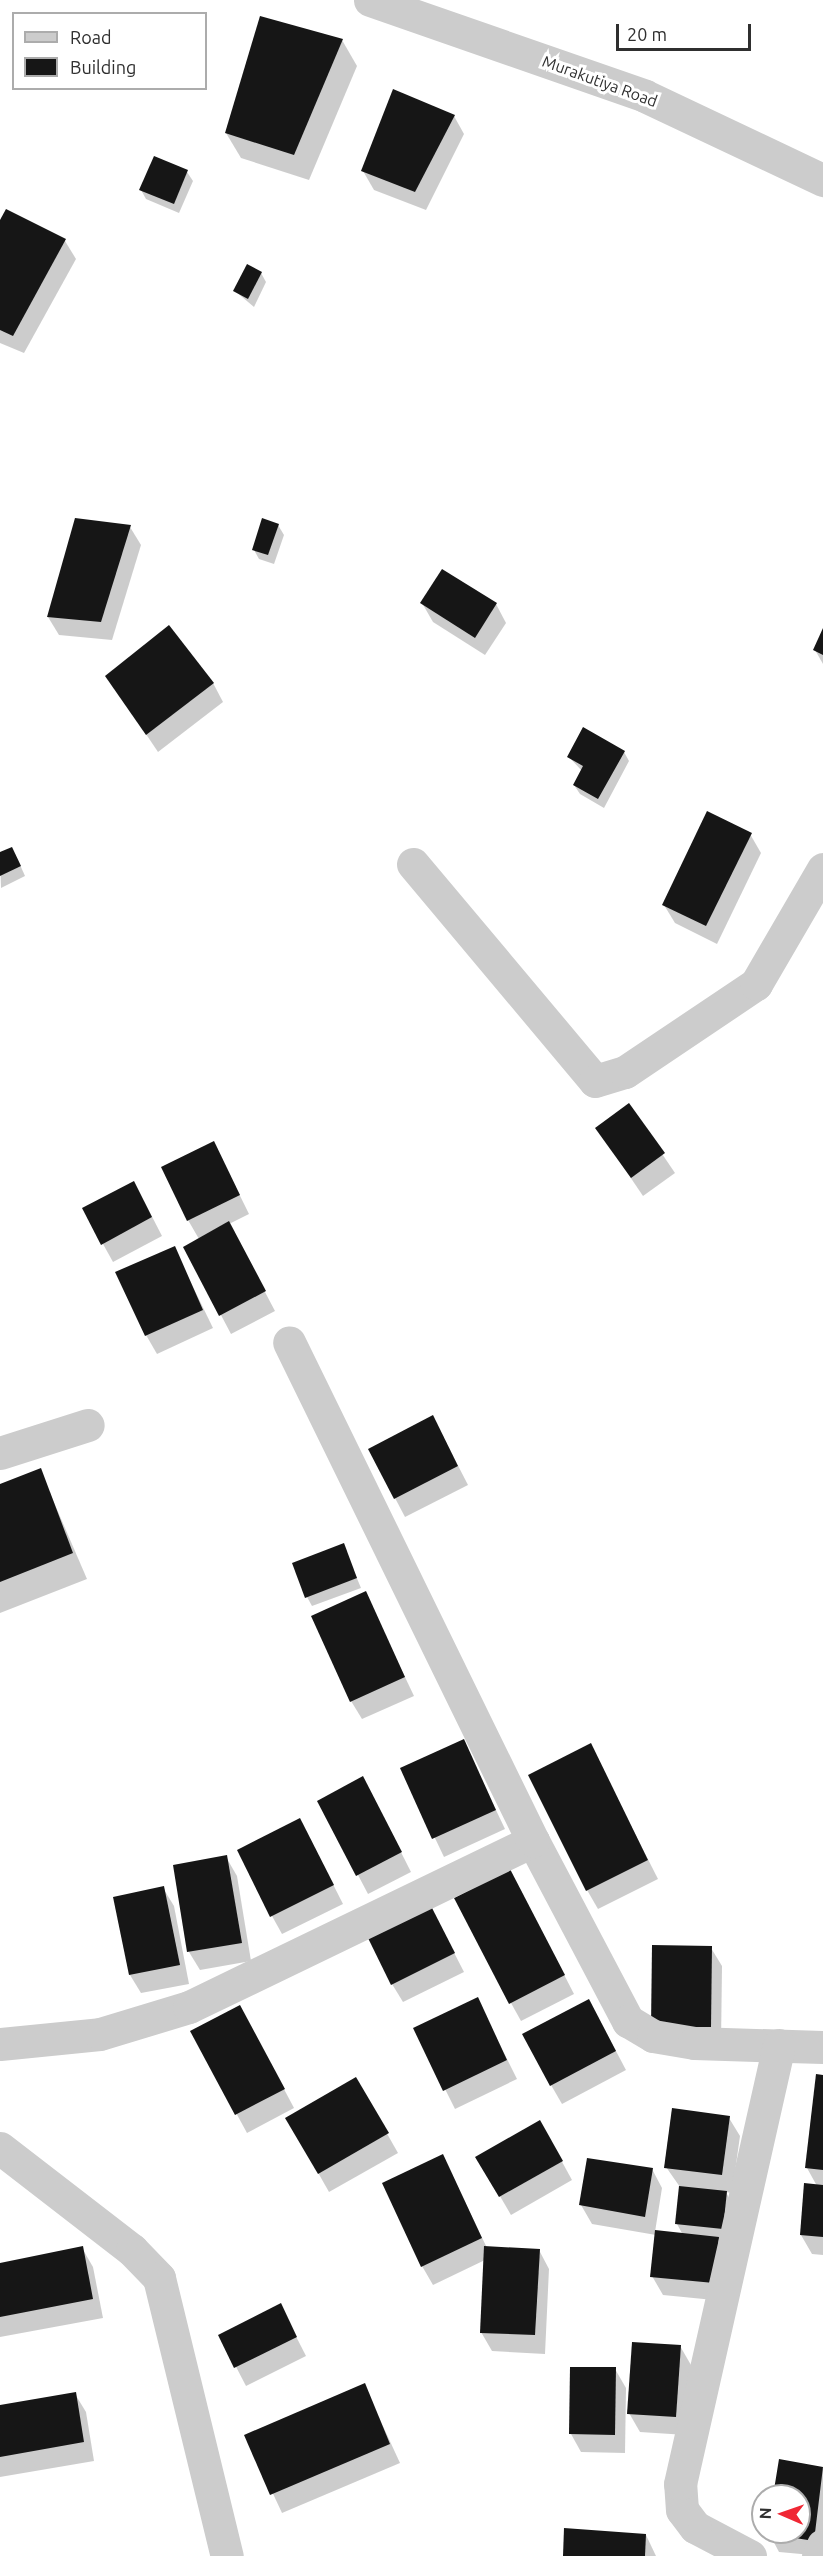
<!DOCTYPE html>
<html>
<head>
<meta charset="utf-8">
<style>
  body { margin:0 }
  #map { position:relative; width:823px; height:2556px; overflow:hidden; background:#fff; font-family:Ubuntu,sans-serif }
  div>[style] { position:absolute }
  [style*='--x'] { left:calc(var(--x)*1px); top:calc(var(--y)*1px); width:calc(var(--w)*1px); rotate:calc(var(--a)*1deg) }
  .shadow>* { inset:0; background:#0003 }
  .building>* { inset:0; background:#161616 }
  .minor>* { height:33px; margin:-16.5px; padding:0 16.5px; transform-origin:16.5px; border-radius:16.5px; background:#ccc }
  span { translate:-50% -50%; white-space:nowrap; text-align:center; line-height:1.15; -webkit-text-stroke:6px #fff; paint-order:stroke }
  .street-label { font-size:16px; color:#2f2f2f }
  .legend { position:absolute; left:12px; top:12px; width:195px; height:78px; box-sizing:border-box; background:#fff; border:2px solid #acacac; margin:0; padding:8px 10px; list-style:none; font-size:18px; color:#2f2f2f }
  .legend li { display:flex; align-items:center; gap:12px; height:30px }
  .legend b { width:30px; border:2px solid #acacac }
  .north { position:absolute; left:751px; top:2484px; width:60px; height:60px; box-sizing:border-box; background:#fff; border:2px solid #acacac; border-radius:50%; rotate:272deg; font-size:16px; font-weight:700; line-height:24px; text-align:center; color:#2f2f2f }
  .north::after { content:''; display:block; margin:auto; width:21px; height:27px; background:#f02734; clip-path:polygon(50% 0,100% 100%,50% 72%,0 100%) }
  .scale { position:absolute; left:616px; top:24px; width:135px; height:27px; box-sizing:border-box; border:3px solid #2f2f2f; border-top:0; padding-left:8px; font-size:18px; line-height:21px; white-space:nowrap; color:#2f2f2f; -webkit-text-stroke:4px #fff; paint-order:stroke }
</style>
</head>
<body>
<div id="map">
  <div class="shadow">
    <i style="clip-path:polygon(342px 40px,357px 66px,309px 180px,241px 158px,226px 133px)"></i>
    <i style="clip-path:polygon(454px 116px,464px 134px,426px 210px,374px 190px,363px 171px)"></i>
    <i style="clip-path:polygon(187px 172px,193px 181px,179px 213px,146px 199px,141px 190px)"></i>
    <i style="clip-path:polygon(0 224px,65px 241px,76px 259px,24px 353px,0 343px)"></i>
    <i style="clip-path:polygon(261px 273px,266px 282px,254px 307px,235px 291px)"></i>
    <i style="clip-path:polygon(278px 525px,284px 535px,274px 564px,259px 559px,254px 550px)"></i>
    <i style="clip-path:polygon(130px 527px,141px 545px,112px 640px,59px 635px,48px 617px)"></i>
    <i style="clip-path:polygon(422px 603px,496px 604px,506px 623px,485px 655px,433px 622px)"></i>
    <i style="clip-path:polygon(823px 631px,823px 664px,815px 650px)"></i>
    <i style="clip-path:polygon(107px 676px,213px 683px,223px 702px,158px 752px)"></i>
    <i style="clip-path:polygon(624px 752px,629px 761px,604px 808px,580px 794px,574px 785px,582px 771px,569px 757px)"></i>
    <i style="clip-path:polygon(750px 834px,761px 853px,717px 944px,675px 923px,664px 905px)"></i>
    <i style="clip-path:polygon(0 854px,17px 858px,25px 876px,1px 888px)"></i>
    <i style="clip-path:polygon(629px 1105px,675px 1173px,643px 1196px,597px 1128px)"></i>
    <i style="clip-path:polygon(214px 1143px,249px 1214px,229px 1224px,275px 1311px,231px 1334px,185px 1247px,199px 1239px,188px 1220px)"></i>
    <i style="clip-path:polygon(144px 1201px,162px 1236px,113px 1262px,103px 1244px)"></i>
    <i style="clip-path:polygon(174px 1248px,213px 1328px,157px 1354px,146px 1335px)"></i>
    <i style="clip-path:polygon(433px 1417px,468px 1485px,405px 1517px,395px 1498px)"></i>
    <i style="clip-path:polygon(40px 1470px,87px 1579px,0 1613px,0 1486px)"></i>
    <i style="clip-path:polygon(343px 1545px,361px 1588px,312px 1606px,307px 1597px)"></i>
    <i style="clip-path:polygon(365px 1593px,414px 1696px,362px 1719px,351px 1701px)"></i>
    <i style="clip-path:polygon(463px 1741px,505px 1829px,444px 1857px,402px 1769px)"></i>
    <i style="clip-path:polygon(590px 1745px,658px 1879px,598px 1909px,587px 1890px)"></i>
    <i style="clip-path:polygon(373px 1797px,411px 1872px,368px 1894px,319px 1801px)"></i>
    <i style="clip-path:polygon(310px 1839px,343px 1904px,282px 1934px,272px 1916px)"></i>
    <i style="clip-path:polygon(226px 1857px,237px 1876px,251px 1961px,200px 1970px,189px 1952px)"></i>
    <i style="clip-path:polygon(163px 1888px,174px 1906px,189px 1984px,141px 1993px,130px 1975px,115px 1898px)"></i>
    <i style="clip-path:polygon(520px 1889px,574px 1994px,521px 2021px,511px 2003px)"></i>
    <i style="clip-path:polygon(430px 1906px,464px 1972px,403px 2002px,392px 1984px)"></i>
    <i style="clip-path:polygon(711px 1948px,722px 1966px,721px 2045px,652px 2026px)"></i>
    <i style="clip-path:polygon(477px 1999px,517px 2079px,455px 2109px,415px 2029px)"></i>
    <i style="clip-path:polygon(599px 2019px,626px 2070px,562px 2104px,551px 2085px)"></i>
    <i style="clip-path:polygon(250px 2025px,294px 2108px,247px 2133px,192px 2032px)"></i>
    <i style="clip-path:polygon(823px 2077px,823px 2255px,812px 2254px,801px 2235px,817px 2186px,807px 2168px)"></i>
    <i style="clip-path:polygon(356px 2079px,398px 2153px,329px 2192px,287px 2118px)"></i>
    <i style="clip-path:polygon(729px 2118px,740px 2136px,732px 2193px,726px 2192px,731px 2202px,724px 2301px,663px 2295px,652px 2276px,656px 2235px,592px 2224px,581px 2205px,652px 2169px,662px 2188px,655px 2232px,683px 2235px,677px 2224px,680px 2187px,666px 2167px)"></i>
    <i style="clip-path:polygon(550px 2140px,572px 2180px,511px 2215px,477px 2157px)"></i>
    <i style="clip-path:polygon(443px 2156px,487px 2248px,539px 2250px,549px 2269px,545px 2354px,492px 2351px,481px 2332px,485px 2260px,433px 2285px,422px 2266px)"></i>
    <i style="clip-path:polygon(82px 2248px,93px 2267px,103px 2318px,0 2337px,0 2264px)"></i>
    <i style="clip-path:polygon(280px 2305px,306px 2356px,246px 2386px,220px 2336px)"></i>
    <i style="clip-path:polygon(680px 2346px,691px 2365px,686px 2435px,640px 2432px,629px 2413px)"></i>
    <i style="clip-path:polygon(615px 2369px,626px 2388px,625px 2453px,581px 2452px,571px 2434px)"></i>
    <i style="clip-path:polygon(364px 2385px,400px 2463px,282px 2513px,246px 2436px)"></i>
    <i style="clip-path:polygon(75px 2394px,86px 2412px,94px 2461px,0 2477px,0 2406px)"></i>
    <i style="clip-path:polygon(781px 2461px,823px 2469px,823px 2556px,779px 2552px,769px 2533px,799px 2532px,799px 2496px,775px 2496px)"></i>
    <i style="clip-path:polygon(646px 2535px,656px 2556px,564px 2556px)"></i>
  </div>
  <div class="building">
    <i style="clip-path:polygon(260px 16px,343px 39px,294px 155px,225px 133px)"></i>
    <i style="clip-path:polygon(393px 89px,455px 115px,415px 192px,361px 171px)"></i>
    <i style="clip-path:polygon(154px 156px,188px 170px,174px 204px,139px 190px)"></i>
    <i style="clip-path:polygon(6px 209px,66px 239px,13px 336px,0 330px,0 220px)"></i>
    <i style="clip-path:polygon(247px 264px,262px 272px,248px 299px,233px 291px)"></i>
    <i style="clip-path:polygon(75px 518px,131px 525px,101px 622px,47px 617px)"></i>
    <i style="clip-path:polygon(262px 518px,279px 524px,268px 555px,252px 550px)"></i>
    <i style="clip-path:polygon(442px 569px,497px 603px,475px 638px,420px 603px)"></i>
    <i style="clip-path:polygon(169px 625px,214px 683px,146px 735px,105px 676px)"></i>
    <i style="clip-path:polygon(823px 628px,823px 655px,813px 650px)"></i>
    <i style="clip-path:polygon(583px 727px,625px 751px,598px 799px,573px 785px,583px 766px,567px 757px)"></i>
    <i style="clip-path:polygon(707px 811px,752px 833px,706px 926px,662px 905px)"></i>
    <i style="clip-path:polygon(12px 847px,21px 866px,0 876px,0 852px)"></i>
    <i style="clip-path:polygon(629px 1103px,665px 1153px,631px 1178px,595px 1128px)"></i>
    <i style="clip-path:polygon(214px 1141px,240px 1195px,187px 1221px,161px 1167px)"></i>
    <i style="clip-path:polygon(134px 1181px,152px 1217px,101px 1245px,82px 1208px)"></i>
    <i style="clip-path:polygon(229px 1221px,266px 1291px,219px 1316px,183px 1247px)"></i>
    <i style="clip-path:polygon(175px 1246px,203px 1310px,145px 1336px,115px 1272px)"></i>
    <i style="clip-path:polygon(433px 1415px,458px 1466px,394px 1499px,368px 1449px)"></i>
    <i style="clip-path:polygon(41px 1468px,73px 1553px,0 1582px,0 1484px)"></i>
    <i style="clip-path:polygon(344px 1543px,357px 1578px,305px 1598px,292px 1563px)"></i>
    <i style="clip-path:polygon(366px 1591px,405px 1677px,350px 1702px,311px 1616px)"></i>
    <i style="clip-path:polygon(464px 1739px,496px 1810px,432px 1839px,400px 1768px)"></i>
    <i style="clip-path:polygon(591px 1743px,648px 1860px,586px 1891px,528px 1775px)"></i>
    <i style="clip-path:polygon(363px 1776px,402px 1852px,356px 1876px,317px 1801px)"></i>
    <i style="clip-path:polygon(300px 1818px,334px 1885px,270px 1917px,237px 1850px)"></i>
    <i style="clip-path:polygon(227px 1855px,242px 1943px,187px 1952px,173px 1865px)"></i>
    <i style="clip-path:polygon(510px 1869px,565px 1975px,509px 2004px,454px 1898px)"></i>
    <i style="clip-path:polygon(164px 1886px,180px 1965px,129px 1975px,113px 1897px)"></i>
    <i style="clip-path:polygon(430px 1904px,455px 1953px,391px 1985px,367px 1936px)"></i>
    <i style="clip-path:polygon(652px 1945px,712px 1946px,711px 2027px,651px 2027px)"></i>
    <i style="clip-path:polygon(478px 1997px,507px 2060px,443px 2091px,413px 2028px)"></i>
    <i style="clip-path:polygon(589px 1999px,616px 2051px,550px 2086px,522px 2034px)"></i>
    <i style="clip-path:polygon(240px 2005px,285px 2089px,235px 2115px,190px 2031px)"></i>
    <i style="clip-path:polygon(816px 2074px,823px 2075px,823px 2170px,805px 2168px)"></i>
    <i style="clip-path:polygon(356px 2077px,389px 2133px,318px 2174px,285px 2118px)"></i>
    <i style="clip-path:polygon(672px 2108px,730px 2116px,722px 2175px,664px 2168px)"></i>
    <i style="clip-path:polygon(540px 2120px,563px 2161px,499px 2197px,475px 2157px)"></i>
    <i style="clip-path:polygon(443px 2154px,482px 2238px,421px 2267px,382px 2183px)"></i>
    <i style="clip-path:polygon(587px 2158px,653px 2168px,645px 2217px,579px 2205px)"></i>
    <i style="clip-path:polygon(804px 2183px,823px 2185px,823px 2237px,800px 2235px)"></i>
    <i style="clip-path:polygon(679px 2186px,727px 2191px,723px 2229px,675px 2224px)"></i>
    <i style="clip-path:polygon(655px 2230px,719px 2237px,714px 2283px,650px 2277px)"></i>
    <i style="clip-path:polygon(83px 2246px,93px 2299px,0 2317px,0 2263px)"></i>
    <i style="clip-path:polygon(484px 2246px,540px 2249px,535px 2335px,480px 2333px)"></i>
    <i style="clip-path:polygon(281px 2303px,297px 2337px,234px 2368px,218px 2335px)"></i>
    <i style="clip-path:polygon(632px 2342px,681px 2345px,676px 2417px,627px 2414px)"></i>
    <i style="clip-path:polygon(570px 2367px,616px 2367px,615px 2435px,569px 2434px)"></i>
    <i style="clip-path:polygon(365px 2383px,390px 2444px,270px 2495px,244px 2435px)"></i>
    <i style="clip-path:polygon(76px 2392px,84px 2442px,0 2457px,0 2405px)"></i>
    <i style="clip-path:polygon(779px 2459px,823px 2467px,814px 2541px,764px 2533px,799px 2532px,799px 2496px,773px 2496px)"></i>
    <i style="clip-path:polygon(564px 2528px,646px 2534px,645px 2556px,563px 2556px)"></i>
  </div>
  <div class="minor">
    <i style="--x:370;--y:0;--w:291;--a:19.2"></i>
    <i style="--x:645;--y:96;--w:197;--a:25.3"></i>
    <i style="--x:413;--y:864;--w:283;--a:50"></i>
    <i style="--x:595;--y:1081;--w:31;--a:-17"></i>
    <i style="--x:625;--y:1072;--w:158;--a:-33.9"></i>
    <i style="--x:756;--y:984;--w:133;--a:-59.8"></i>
    <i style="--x:0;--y:1453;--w:92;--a:-17.7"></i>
    <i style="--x:533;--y:1841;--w:204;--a:62.2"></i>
    <i style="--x:628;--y:2021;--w:29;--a:31"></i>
    <i style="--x:653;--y:2036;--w:42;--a:9.7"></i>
    <i style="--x:694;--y:2043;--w:129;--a:1.8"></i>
    <i style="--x:0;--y:2044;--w:100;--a:-5.7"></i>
    <i style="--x:100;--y:2034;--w:93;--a:-16.9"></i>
    <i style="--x:189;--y:2007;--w:382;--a:-25.8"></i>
    <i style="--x:533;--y:1841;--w:555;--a:-116.06"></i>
    <i style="--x:0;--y:2148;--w:167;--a:37.7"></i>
    <i style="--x:132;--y:2250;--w:39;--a:46"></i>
    <i style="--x:159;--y:2278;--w:286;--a:76.3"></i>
    <i style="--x:750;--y:2556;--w:62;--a:-152.2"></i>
    <i style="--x:695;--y:2527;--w:21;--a:-127"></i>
    <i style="--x:682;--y:2510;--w:26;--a:-94"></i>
    <i style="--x:680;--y:2484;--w:450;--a:-77.3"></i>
    <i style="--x:818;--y:2556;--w:12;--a:-66"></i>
  </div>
  <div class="street-label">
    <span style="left:600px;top:81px;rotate:20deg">Murakutiya Road</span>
  </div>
  <ul class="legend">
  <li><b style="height:8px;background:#ccc"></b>Road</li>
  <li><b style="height:16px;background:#161616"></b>Building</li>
  </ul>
  <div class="north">N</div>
  <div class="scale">20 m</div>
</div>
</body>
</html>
